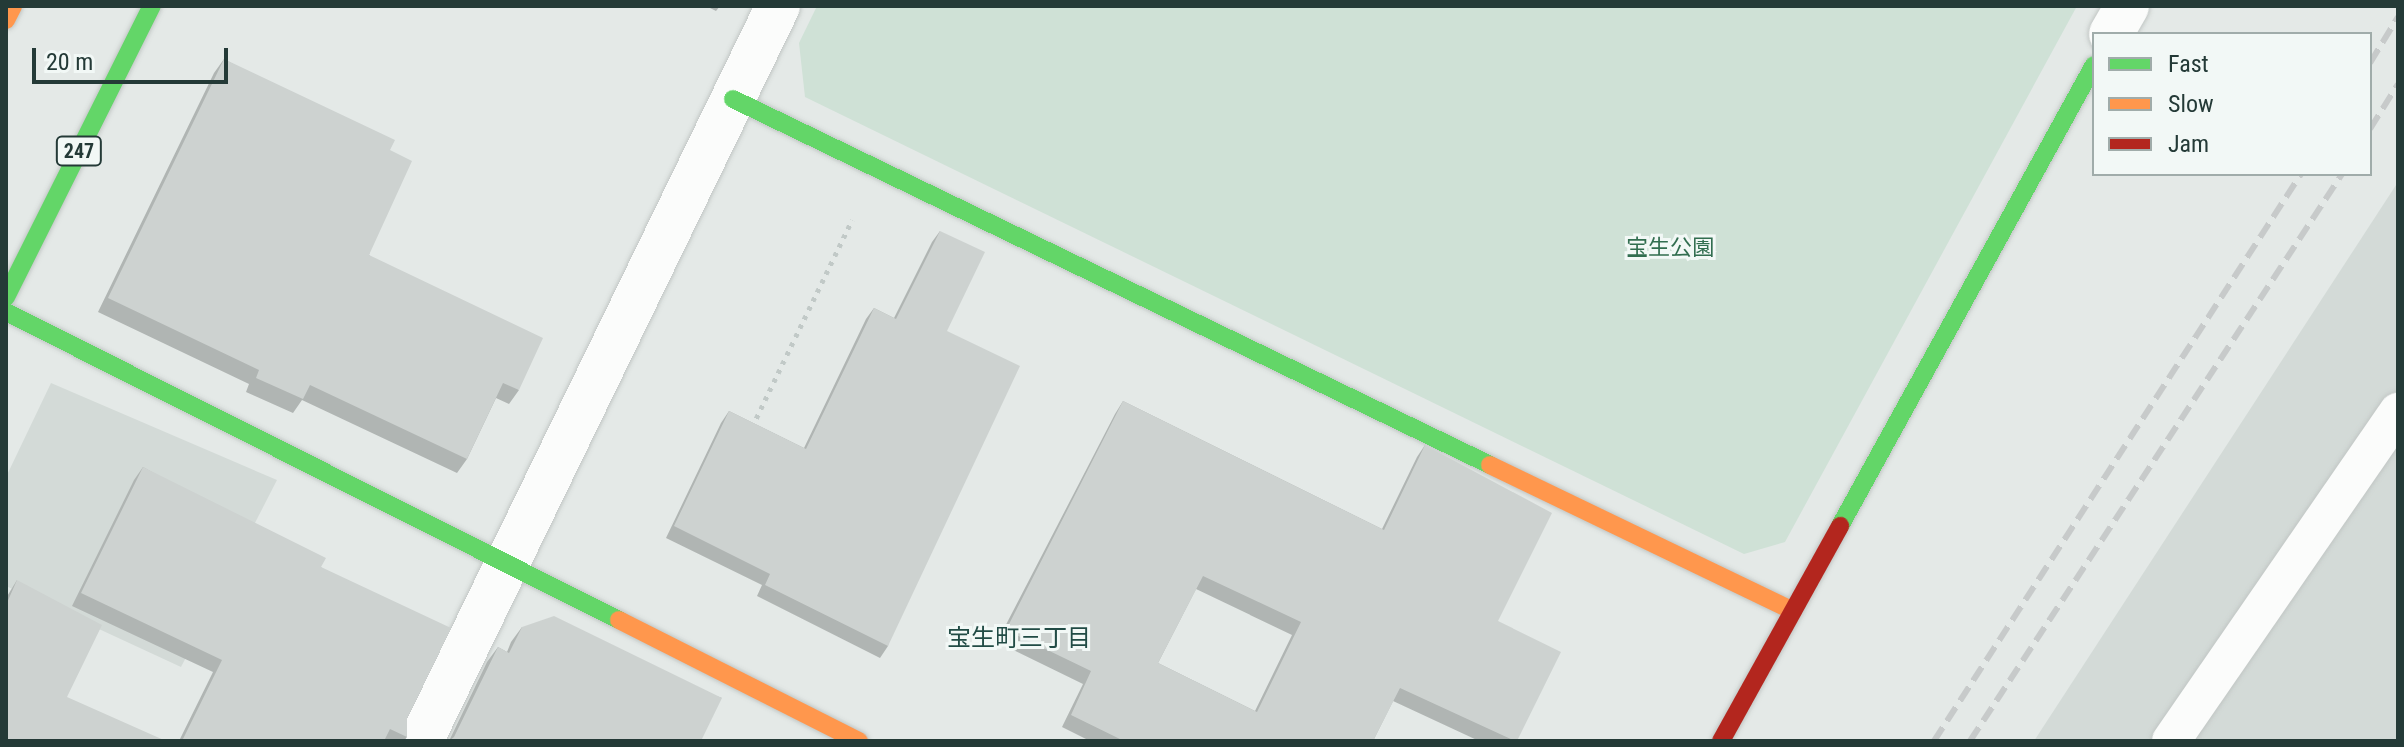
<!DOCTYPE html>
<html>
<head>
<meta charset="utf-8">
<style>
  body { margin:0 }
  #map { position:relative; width:2404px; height:747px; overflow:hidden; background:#e4e9e7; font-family:"Roboto Condensed","Noto Sans JP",sans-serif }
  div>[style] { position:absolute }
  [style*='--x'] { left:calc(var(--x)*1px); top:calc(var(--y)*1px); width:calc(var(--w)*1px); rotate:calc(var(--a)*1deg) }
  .built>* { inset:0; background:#d3dad7 }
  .green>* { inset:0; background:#cfe1d6 }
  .path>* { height:5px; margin-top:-2.5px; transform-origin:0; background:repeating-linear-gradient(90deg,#c1c9c7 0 4px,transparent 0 10px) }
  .roads { filter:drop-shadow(0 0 2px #c1c6c4) drop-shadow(0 0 2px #c1c6c4) }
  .lane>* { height:38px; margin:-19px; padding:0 19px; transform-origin:19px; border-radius:19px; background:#fbfcfb }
  .street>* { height:44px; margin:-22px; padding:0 22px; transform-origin:22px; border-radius:22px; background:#fbfcfb }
  .fast>* { height:18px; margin:-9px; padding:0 9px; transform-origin:9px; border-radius:9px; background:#63d668 }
  .slow>* { height:18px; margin:-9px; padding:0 9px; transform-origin:9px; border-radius:9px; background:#ff974d }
  .jam>* { height:18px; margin:-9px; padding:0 9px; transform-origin:9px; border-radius:9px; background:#b3261e }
  .rail>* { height:6px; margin-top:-3px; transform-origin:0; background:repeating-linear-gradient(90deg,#c7caca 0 16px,transparent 0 24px) }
  .wall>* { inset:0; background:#b0b5b3 }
  .building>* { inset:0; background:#cdd2d0 }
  span { translate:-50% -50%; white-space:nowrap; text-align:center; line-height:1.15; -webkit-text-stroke:6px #f2f8f6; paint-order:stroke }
  .shield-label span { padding:2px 6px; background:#f2f8f6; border:2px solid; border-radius:6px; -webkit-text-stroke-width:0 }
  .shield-label { font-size:20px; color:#243a37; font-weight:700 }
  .park-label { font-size:22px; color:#326e50 }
  .neighbourhood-label { font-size:24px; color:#214b45 }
  .frame { position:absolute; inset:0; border:8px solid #243a37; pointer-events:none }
  .legend { position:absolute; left:2092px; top:32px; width:280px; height:144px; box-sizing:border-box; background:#f2f8f6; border:2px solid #a0acaa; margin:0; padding:10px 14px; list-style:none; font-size:24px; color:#243a37 }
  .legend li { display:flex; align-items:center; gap:16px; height:40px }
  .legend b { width:40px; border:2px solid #a0acaa }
  .scale { position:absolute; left:32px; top:48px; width:196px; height:36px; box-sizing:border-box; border:4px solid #243a37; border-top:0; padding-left:10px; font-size:24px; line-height:28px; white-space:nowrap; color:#243a37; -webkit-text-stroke:6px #f2f8f6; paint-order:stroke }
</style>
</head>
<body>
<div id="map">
  <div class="built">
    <i style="clip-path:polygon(2398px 182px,2398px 741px,2034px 741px)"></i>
    <i style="clip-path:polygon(51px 383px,277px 480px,181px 667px,6px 586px,6px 477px)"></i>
  </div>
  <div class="green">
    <i style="clip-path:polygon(817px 6px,2077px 6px,1785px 542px,1744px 554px,805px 97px,799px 43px)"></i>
  </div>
  <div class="path">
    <i style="--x:752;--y:427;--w:230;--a:-64.2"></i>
  </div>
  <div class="roads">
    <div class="lane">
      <i style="--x:2171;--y:741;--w:400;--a:-55.4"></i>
    </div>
    <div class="street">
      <i style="--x:2111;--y:34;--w:32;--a:-60"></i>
      <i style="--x:421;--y:741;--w:817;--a:-64.09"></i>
    </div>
    <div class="fast">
      <i style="--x:733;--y:99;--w:841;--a:25.8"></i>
      <i style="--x:6;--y:297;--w:326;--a:-63.4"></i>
      <i style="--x:6;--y:312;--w:686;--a:26.68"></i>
      <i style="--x:1840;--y:526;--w:526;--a:-61.15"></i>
    </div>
    <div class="slow">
      <i style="--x:6;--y:20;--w:16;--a:-63"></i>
      <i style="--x:1490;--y:465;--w:336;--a:25.7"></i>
      <i style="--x:619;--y:620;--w:269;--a:26.8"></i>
    </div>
    <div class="jam">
      <i style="--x:1721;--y:741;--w:246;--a:-61"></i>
    </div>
  </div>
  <div class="rail">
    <i style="--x:2370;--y:63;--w:54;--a:-58.7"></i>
    <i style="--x:2370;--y:129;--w:53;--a:-58.1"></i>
    <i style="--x:1934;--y:741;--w:675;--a:-57.09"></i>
    <i style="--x:1970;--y:741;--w:678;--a:-56.73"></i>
  </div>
  <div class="wall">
    <i style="clip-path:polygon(706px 6px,720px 6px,716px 11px)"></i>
    <i style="clip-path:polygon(224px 59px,390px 150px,369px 255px,519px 390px,509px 404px,496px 398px,467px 459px,457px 473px,302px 400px,293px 413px,246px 392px,249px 384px,98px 312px,214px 73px)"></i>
    <i style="clip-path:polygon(940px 231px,947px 331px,888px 646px,880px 658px,757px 596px,762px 585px,666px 538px,721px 423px,729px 411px,804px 448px,866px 319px,874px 308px,894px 318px,932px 242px)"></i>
    <i style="clip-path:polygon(evenodd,1123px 401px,1382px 529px,1417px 457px,1425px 445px,1498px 621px,1517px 741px,1479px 741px,1393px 701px,1373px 741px,1090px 741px,1062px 727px,1083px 684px,997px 642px,1115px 414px,1123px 401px,1196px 589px,1292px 635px,1255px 711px,1158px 663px,1196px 589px)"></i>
    <i style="clip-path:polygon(143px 467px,321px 567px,407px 717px,407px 737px,404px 741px,179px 741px,213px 672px,72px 606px,134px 480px)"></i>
    <i style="clip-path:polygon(17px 580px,6px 741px,6px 598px)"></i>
    <i style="clip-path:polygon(522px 627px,722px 698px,449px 741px,487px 662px,498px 647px,507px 652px,511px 642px)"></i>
  </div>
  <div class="building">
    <i style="clip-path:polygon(224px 59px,395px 140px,390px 150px,412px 161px,369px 255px,543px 338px,519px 390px,503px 383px,467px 459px,310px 385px,303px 399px,256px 378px,259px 370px,108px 298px)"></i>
    <i style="clip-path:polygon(940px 231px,985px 252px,947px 331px,1020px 366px,888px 646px,765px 585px,770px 574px,674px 526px,729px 411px,806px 449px,874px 308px,896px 319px)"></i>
    <i style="clip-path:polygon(evenodd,1123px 401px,1384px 530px,1425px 445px,1552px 513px,1498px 621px,1561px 652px,1517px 741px,1515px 741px,1400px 688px,1373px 741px,1124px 741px,1071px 715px,1091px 671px,1006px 630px,1123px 401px,1203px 576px,1301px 622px,1257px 712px,1158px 663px,1203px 576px)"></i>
    <i style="clip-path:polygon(143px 467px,326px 558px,321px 567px,451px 628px,407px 717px,407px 737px,390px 729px,384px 741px,182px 741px,222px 660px,81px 593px)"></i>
    <i style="clip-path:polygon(17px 580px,102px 625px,67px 697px,166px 741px,6px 741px,6px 605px)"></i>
    <i style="clip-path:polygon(554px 616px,722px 698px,701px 741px,449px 741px,454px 737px,498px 647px,509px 653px,522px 627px)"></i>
  </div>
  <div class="shield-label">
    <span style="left:79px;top:151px">247</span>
  </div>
  <div class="park-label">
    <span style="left:1670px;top:248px">宝生公園</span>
  </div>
  <div class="neighbourhood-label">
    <span style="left:1019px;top:639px">宝生町三丁目</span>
  </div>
  <div class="frame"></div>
  <ul class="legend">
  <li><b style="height:10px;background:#63d668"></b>Fast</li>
  <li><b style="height:10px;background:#ff974d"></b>Slow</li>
  <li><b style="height:10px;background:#b3261e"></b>Jam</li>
  </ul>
  <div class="scale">20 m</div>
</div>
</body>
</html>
